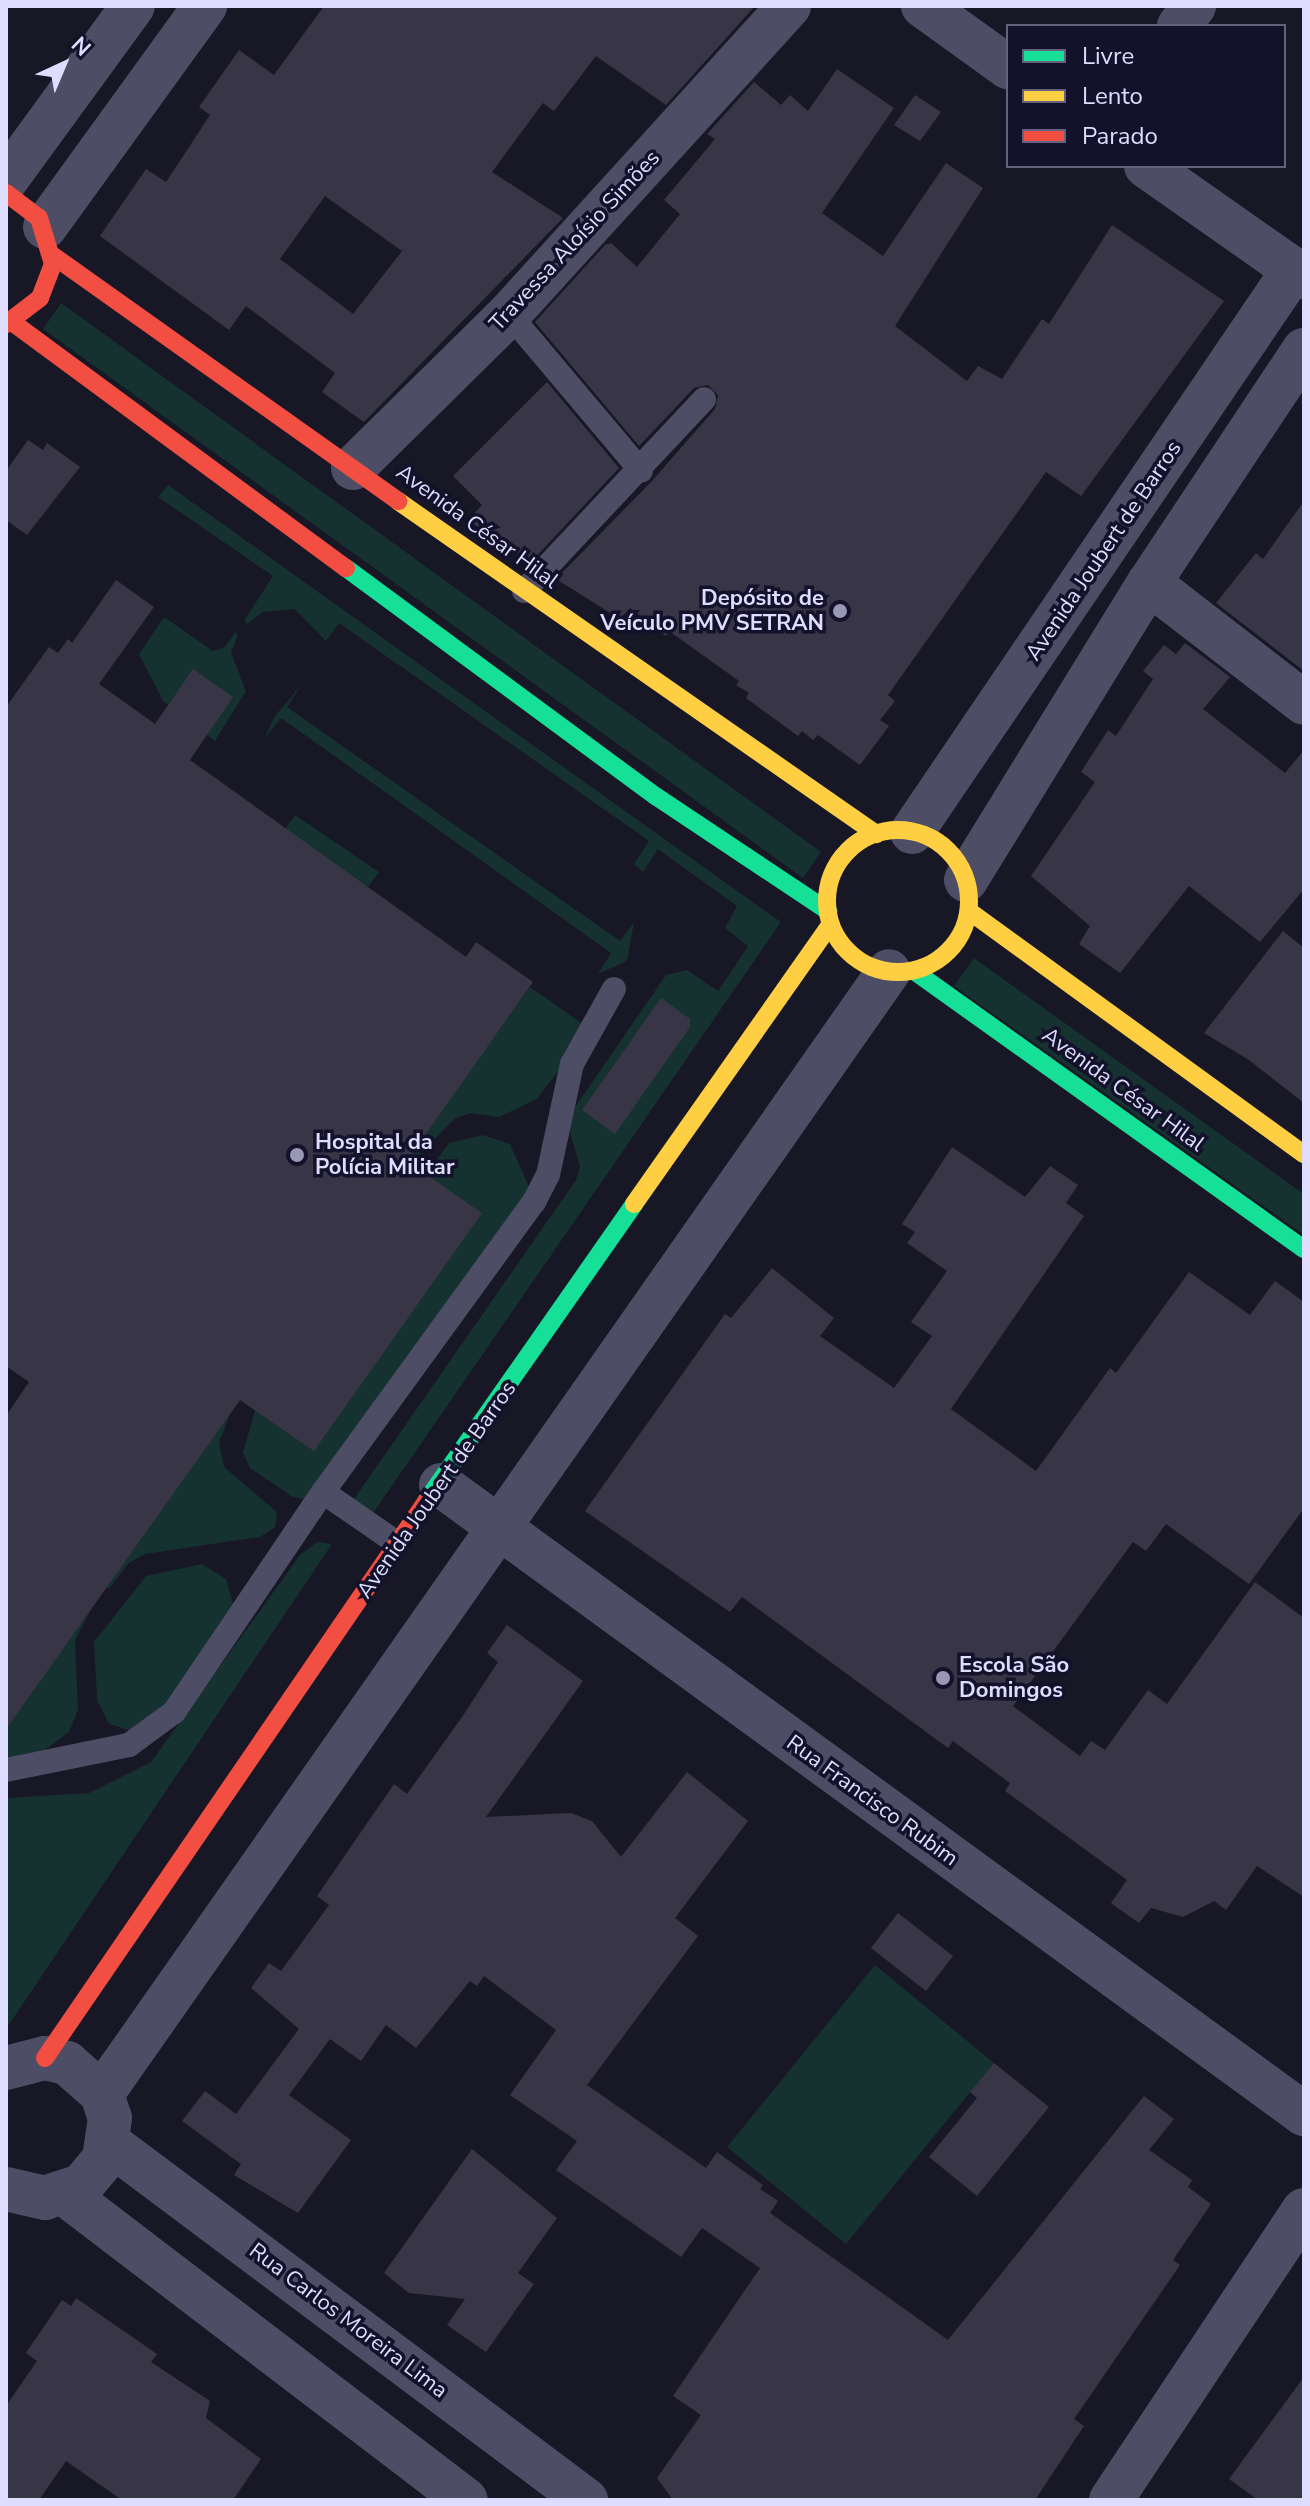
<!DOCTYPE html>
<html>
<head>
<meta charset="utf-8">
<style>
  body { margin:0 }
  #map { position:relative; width:1310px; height:2506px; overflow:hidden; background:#181725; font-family:"Nunito Sans",sans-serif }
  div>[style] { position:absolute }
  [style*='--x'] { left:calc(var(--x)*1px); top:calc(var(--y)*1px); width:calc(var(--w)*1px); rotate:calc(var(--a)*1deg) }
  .green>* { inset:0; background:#153130 }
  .building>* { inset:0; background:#383646 }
  .lane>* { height:24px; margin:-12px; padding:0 12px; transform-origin:12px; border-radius:12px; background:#4d4d65 }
  .street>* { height:44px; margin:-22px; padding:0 22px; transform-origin:22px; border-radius:22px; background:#4d4d65 }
  .fast>* { height:18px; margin:-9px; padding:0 9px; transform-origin:9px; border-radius:9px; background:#16e098 }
  .slow>* { height:18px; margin:-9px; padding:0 9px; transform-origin:9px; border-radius:9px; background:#ffcf43 }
  .slow>.ring { margin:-9px; padding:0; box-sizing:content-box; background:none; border:18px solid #ffcf43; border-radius:50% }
  .jam>* { height:18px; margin:-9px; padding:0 9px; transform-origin:9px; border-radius:9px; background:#f24e42 }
  .dots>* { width:22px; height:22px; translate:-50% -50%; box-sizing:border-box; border:4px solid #14112b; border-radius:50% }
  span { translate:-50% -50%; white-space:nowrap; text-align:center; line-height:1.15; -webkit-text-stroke:7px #14112b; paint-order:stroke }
  .street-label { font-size:22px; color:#dedcff }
  .poi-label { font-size:22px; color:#dedcff; font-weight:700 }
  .right { translate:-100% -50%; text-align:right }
  .left { translate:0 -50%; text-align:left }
  .frame { position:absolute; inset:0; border:8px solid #dedcff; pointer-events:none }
  .legend { position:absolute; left:1006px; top:24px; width:280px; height:144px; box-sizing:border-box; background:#14112b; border:2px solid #656280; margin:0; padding:10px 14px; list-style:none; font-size:24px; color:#dedcff }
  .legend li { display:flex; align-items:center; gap:16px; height:40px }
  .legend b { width:40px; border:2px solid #656280 }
  .north { position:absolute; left:24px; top:24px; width:80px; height:80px; -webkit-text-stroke:6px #14112b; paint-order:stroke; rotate:44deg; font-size:22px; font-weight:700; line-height:32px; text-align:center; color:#dedcff }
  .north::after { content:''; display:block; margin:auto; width:28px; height:36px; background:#dedcff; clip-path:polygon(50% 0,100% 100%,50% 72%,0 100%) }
</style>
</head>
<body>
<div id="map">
  <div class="green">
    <i style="clip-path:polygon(61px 303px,821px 852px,803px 878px,43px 329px)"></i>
    <i style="clip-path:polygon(168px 485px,781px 922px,369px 1519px,354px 1499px,576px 1180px,580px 1167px,569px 1128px,573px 1110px,666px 975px,687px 970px,718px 991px,748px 946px,725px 928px,737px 906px,658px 849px,643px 872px,634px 864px,649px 841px,339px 623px,326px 641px,294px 609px,263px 612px,246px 625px,245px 619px,273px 576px,158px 497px)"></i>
    <i style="clip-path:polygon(164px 617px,213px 651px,225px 647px,235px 632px,238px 635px,231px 653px,246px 691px,215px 741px,163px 701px,139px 654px)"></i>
    <i style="clip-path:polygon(302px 684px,287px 707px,620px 941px,634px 922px,627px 961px,598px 974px,611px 953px,281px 718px,264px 739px,275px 716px)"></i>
    <i style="clip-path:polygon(295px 815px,379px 872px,368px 887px,284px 830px)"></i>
    <i style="clip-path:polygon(974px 958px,1304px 1194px,1304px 1235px,954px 986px)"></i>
    <i style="clip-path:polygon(530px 987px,590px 1029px,537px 1099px,499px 1117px,470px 1113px,454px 1119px,411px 1164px,406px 1159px)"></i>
    <i style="clip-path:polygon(483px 1135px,510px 1144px,530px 1189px,308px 1500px,293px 1497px,250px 1468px,243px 1453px,255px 1410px,449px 1143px)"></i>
    <i style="clip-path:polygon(231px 1412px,219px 1442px,224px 1467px,277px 1512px,275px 1527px,260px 1537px,145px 1554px,129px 1563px,109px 1589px,105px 1587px)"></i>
    <i style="clip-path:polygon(317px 1542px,332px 1544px,6px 2029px,6px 1798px,89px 1793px,151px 1762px,300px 1555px)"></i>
    <i style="clip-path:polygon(202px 1564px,226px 1579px,233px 1603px,156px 1720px,134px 1732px,109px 1724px,97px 1700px,94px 1642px,146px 1576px)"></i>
    <i style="clip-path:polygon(91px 1610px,75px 1640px,78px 1710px,69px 1732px,42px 1752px,6px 1759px,6px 1725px)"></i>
    <i style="clip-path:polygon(875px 1965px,994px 2063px,846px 2244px,727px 2147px)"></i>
  </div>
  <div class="building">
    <i style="clip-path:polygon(evenodd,324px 6px,755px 6px,666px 105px,596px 56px,554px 111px,543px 103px,492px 172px,563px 218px,364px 422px,322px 392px,335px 373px,246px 306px,229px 330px,100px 236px,146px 169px,166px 182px,210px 115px,199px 107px,239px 50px,274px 75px,324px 6px,325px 196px,402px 251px,353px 314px,280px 259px,325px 196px)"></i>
    <i style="clip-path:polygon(837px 69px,894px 108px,822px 213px,883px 256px,946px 163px,983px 188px,895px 326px,967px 381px,978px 366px,1002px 379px,1042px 319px,1049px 324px,1112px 225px,1224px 301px,1081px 496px,1046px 472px,888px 695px,895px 701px,880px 720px,889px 726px,860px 765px,818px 735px,813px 740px,802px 731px,798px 736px,746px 698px,749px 693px,736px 685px,739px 681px,669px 631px,666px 636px,630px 608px,620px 619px,556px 579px,651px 482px,715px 409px,718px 395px,708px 385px,694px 388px,639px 446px,535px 322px,605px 245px,611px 243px,637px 267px,680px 214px,664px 200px,715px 139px,707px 134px,754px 82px,781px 105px,790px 95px,808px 111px)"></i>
    <i style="clip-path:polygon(915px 95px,941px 112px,920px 141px,894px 125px)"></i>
    <i style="clip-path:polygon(547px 382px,619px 468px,530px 563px,468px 520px,482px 505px,453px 476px)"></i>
    <i style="clip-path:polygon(28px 440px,43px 450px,47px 443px,80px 467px,27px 535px,6px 520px,6px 471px)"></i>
    <i style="clip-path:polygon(1304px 501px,1304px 671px,1216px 603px,1256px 553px,1263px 559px)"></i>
    <i style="clip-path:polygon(116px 580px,154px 607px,99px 684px,155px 724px,193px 669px,233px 697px,190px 760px,466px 957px,476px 942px,533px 982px,407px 1161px,482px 1213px,314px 1451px,240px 1400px,6px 1729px,6px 1416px,29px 1382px,6px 1366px,6px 707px,49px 647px,58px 653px,68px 639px,72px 643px)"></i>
    <i style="clip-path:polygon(1185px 643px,1230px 677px,1203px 709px,1285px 773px,1304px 750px,1304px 889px,1260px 942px,1189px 886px,1120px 973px,1079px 944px,1090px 926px,1031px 876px,1095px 782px,1081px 772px,1108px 730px,1116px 736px,1153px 679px,1143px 671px,1164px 645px,1176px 654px)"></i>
    <i style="clip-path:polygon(1283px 931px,1304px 948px,1304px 1103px,1249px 1060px,1204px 1033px)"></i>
    <i style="clip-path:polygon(661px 998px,690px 1019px,690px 1027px,615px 1134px,582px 1110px)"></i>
    <i style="clip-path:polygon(952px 1147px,1025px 1197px,1050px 1166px,1078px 1185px,1066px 1203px,1084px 1216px,951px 1409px,1036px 1471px,1110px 1368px,1116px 1373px,1189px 1272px,1250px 1315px,1275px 1281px,1304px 1302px,1304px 1508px,1249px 1584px,1166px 1524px,1146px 1551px,1133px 1542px,1013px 1706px,1080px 1756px,1091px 1741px,1105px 1750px,1148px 1690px,1167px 1704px,1255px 1582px,1304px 1618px,1304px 1897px,1257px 1866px,1226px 1910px,1214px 1901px,1183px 1917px,1151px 1908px,1139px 1923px,1111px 1903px,1127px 1880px,1005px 1791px,1010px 1783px,953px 1741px,948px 1748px,742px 1597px,730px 1612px,585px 1511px,725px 1314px,731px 1318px,772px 1268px,834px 1318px,820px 1336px,894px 1388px,932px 1336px,911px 1322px,947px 1271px,907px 1243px,915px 1232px,902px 1224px)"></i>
    <i style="clip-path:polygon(507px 1625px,583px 1681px,486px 1817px,571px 1813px,592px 1821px,621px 1857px,687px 1772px,748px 1821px,675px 1918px,698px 1936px,587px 2085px,706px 2168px,717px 2152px,763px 2185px,760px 2189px,778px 2201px,770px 2213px,948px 2340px,1144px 2096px,1174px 2119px,1149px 2150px,1192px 2180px,1188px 2187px,1211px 2204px,1173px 2260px,1180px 2265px,1074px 2419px,1084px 2426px,1035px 2500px,673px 2500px,657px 2478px,701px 2415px,673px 2396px,760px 2268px,702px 2228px,681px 2257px,556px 2170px,577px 2141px,510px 2095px,556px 2030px,484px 1976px,477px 1986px,470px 1981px,416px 2048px,386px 2025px,361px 2061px,330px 2039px,289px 2095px,351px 2140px,298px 2213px,234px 2175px,241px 2164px,182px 2121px,205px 2091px,236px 2114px,299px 2029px,251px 1988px,269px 1963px,281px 1971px,329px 1905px,317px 1896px,394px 1784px,407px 1794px,462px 1717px,498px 1662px,487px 1653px)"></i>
    <i style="clip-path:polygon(898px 1913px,953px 1956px,926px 1991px,871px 1948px)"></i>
    <i style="clip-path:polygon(994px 2063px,1049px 2107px,977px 2196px,929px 2157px,977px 2098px,970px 2092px)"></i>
    <i style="clip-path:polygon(472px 2149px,557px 2218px,518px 2273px,534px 2284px,486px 2352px,447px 2325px,465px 2299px,409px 2293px,384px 2273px)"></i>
    <i style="clip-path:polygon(76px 2298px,157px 2354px,151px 2362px,210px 2401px,206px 2418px,261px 2459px,233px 2500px,122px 2500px,66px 2461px,39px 2500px,6px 2500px,6px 2406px,37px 2361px,26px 2353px,62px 2300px,71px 2306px)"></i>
    <i style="clip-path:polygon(1304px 2377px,1304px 2500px,1258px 2500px,1229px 2479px)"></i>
  </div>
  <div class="lane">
    <i style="--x:509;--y:314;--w:205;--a:49.9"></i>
    <i style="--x:524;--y:591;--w:263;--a:-46.8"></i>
    <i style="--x:323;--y:1492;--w:90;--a:34.6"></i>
    <i style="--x:6;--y:1770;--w:126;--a:-11.5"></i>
    <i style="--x:129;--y:1745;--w:56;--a:-36.3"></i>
    <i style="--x:174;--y:1712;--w:266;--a:-55.9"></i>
    <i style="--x:323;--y:1492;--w:359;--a:-54"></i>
    <i style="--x:534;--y:1202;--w:30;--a:-63"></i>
    <i style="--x:548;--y:1175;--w:114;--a:-77.8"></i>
    <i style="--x:572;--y:1064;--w:86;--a:-60.8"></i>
  </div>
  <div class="street">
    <i style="--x:923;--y:6;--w:105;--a:35.7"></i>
    <i style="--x:1179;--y:26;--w:25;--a:-53"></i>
    <i style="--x:1146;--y:166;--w:193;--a:35.1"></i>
    <i style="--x:6;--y:180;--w:215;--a:-53.9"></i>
    <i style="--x:45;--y:227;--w:273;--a:-54.1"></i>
    <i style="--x:353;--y:468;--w:219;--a:-44.6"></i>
    <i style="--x:509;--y:314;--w:416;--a:-47.7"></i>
    <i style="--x:1149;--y:583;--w:196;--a:37.7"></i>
    <i style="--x:912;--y:832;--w:680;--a:-55.84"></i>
    <i style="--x:966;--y:880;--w:349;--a:-58.4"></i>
    <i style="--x:1149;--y:583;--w:280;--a:-56.4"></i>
    <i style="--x:441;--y:1485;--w:1068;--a:36.09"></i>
    <i style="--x:6;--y:2068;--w:40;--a:-14.4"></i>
    <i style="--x:45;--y:2058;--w:23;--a:13"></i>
    <i style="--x:67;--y:2063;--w:47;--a:41.5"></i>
    <i style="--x:102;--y:2094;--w:25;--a:72"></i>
    <i style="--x:110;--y:2118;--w:41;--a:98.3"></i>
    <i style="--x:104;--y:2159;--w:35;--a:130"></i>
    <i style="--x:81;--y:2186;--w:38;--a:162"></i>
    <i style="--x:45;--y:2198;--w:40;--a:-167"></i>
    <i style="--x:102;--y:2094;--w:1371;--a:-54.98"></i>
    <i style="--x:109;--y:2143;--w:596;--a:36.81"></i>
    <i style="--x:65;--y:2194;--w:504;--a:37.35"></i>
    <i style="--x:1111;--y:2500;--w:348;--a:-56.4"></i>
  </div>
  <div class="fast">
    <i style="--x:346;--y:568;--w:386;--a:36.4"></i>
    <i style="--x:657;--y:797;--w:206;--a:33.7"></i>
    <i style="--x:914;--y:971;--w:479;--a:35.5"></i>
    <i style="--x:427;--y:1500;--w:361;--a:-55"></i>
  </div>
  <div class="slow">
    <i style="--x:398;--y:501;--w:583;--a:34.86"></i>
    <i class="ring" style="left:827px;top:830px;width:124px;height:124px"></i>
    <i style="--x:969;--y:911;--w:414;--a:36"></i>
    <i style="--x:634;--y:1204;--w:342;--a:-54.9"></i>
  </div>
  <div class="jam">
    <i style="--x:6;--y:193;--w:41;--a:37.1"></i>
    <i style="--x:39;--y:218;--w:48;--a:73.1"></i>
    <i style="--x:53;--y:264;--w:36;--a:111"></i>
    <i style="--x:40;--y:298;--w:43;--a:142.6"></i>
    <i style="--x:52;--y:255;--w:425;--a:35.4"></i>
    <i style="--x:12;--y:322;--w:415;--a:36.4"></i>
    <i style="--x:45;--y:2058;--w:676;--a:-55.6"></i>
  </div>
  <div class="dots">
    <i style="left:840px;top:611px;background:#9997b3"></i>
    <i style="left:297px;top:1155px;background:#9997b3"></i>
    <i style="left:943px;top:1678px;background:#9997b3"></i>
  </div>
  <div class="street-label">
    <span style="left:575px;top:241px;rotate:-47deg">Travessa Aloísio Simões</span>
    <span style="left:477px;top:527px;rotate:36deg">Avenida César Hilal</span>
    <span style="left:1104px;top:551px;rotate:-56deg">Avenida Joubert de Barros</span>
    <span style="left:1123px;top:1090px;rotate:36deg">Avenida César Hilal</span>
    <span style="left:437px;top:1490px;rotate:-55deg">Avenida Joubert de Barros</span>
    <span style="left:872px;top:1801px;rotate:36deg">Rua Francisco Rubim</span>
    <span style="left:348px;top:2321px;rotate:37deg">Rua Carlos Moreira Lima</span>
  </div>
  <div class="poi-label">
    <span class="right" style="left:824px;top:611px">Depósito de<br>Veículo PMV SETRAN</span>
    <span class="left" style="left:315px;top:1155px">Hospital da<br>Polícia Militar</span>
    <span class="left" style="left:959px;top:1678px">Escola São<br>Domingos</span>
  </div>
  <div class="frame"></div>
  <ul class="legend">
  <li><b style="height:10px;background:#16e098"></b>Livre</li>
  <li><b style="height:10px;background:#ffcf43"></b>Lento</li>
  <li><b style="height:10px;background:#f24e42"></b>Parado</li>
  </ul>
  <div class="north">N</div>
</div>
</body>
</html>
